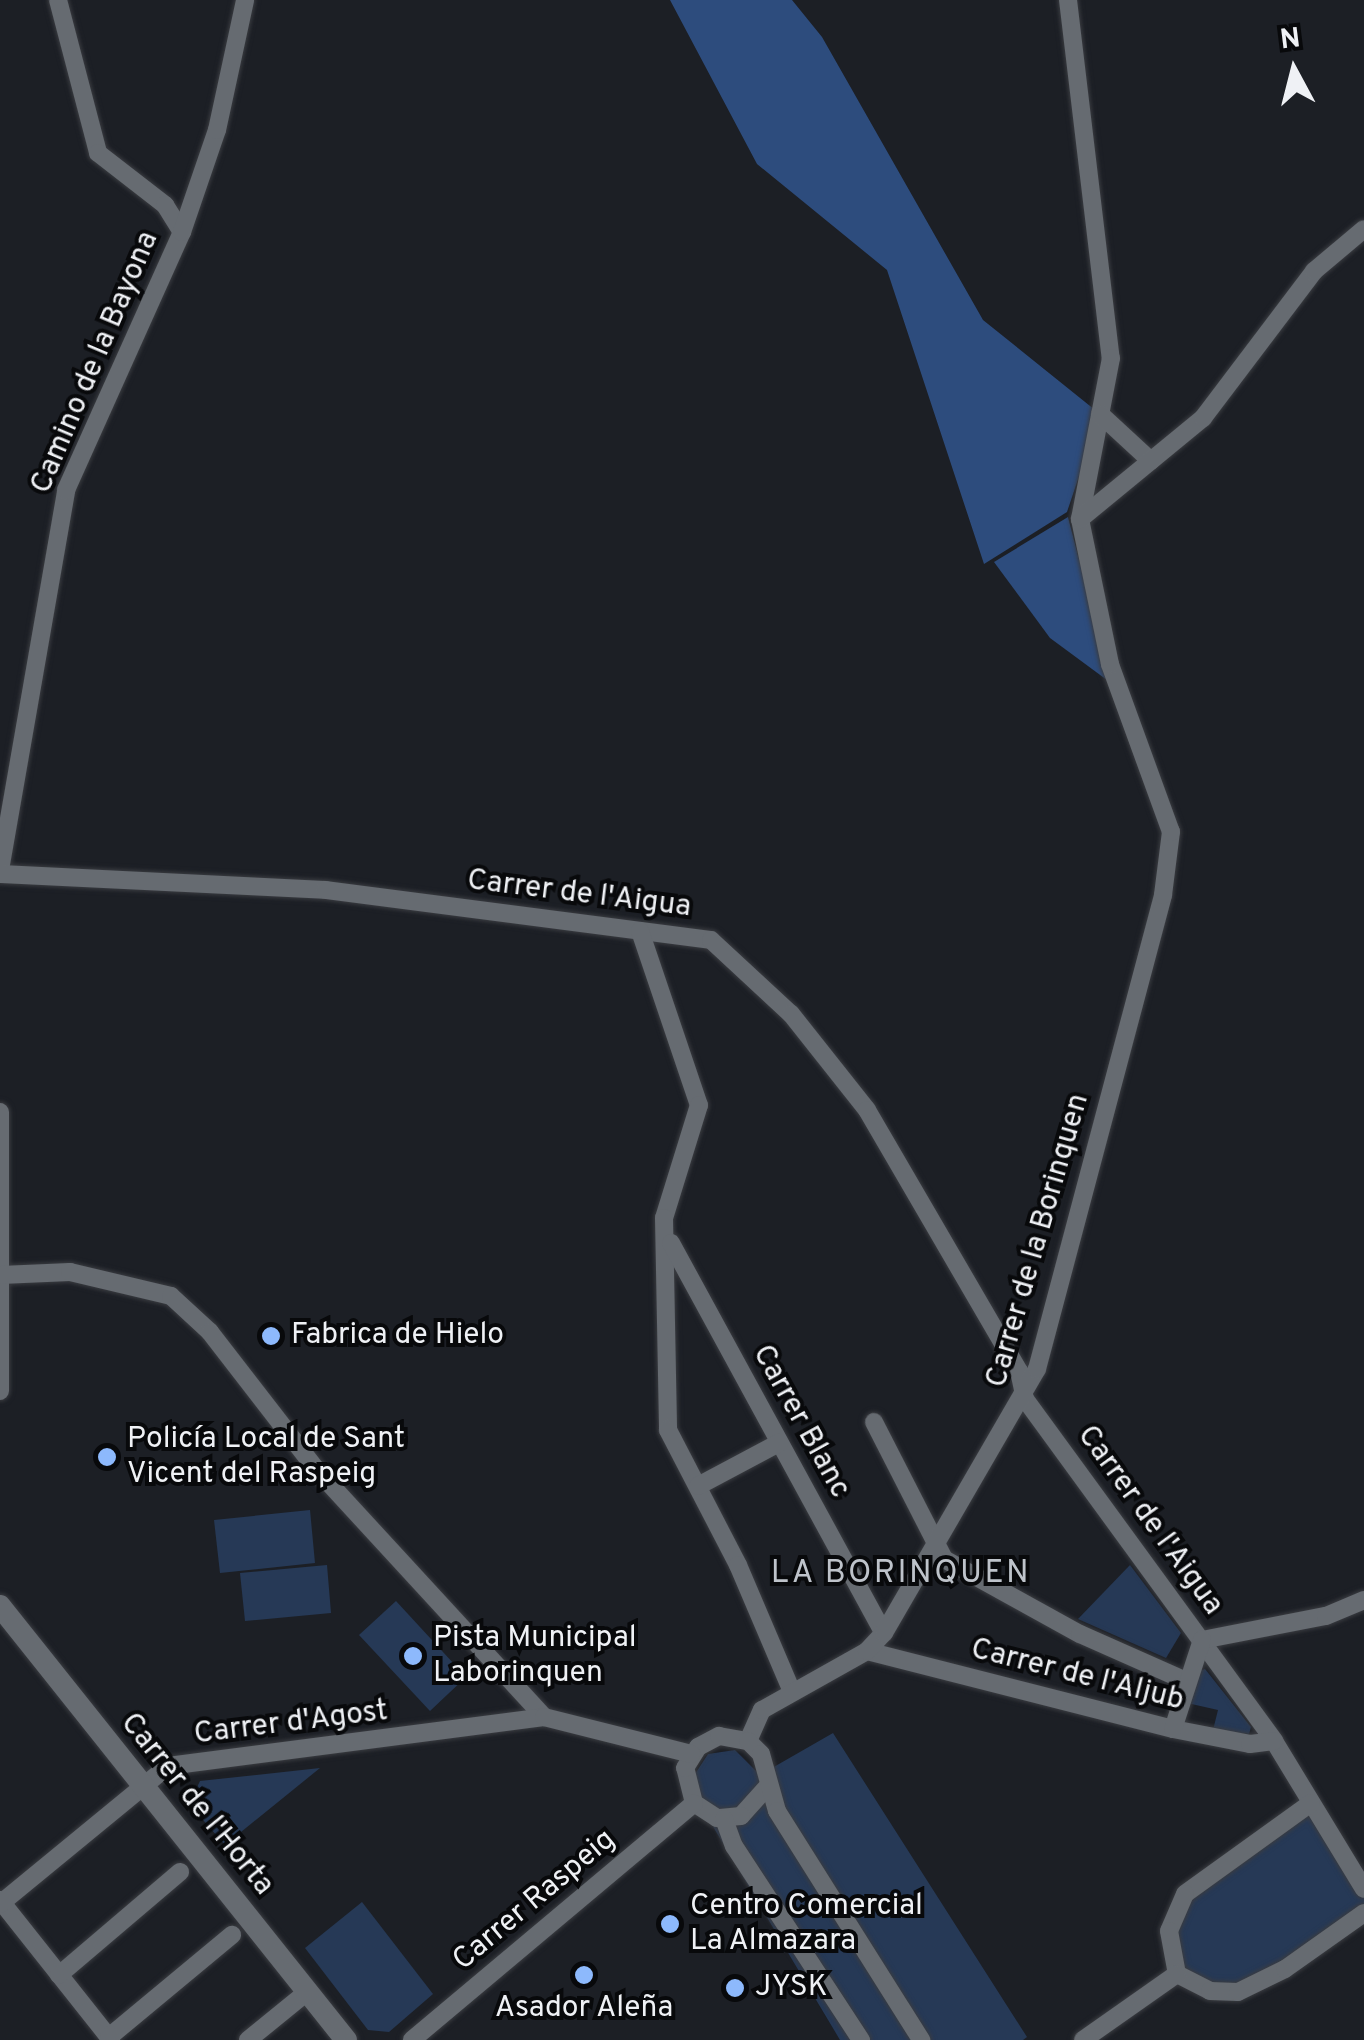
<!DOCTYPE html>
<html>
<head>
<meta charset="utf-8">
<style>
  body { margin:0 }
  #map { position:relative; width:1364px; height:2040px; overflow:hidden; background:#1c1f25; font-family:Overpass,sans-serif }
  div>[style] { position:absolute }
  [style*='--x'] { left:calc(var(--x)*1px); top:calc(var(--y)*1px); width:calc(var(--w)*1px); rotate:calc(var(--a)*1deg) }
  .green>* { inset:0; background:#263956 }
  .forest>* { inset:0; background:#2d4c7d }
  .roads { filter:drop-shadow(0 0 2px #3a3c41) drop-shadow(0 0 2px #3a3c41) }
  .street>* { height:18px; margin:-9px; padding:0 9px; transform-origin:9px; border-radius:9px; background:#666b71 }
  .secondary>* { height:22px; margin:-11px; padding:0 11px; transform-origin:11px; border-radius:11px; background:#666b71 }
  .dots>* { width:28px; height:28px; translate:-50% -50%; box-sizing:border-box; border:5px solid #08090b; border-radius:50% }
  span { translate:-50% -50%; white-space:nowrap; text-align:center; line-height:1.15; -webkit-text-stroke:8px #08090b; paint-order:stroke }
  .street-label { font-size:30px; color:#eff1f5 }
  .poi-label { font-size:30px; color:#eff1f5 }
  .left { translate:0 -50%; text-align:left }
  .neighbourhood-label { font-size:32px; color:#bec3ca; letter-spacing:2.5px }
  .north { position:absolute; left:1244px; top:20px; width:100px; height:100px; -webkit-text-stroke:8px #08090b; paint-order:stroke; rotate:353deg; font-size:28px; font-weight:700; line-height:40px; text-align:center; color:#eff1f5 }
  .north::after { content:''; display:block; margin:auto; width:35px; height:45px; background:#eff1f5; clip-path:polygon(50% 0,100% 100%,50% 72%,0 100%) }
</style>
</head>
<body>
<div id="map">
  <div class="green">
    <i style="clip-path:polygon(310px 1510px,315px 1563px,220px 1573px,214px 1520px)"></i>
    <i style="clip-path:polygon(327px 1565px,331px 1613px,245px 1621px,240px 1573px)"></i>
    <i style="clip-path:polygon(1130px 1565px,1181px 1633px,1166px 1658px,1078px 1619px)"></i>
    <i style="clip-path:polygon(396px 1601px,466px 1677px,430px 1711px,359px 1635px)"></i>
    <i style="clip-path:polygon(1205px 1669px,1251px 1727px,1249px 1734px,1213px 1730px,1218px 1710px,1187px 1703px,1196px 1672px)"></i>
    <i style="clip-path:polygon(833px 1733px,1027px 2037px,1023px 2040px,840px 2040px,696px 1798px,693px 1777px,708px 1754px,735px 1750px,760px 1775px)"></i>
    <i style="clip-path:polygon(320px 1768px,225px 1845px,189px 1804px,200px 1781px)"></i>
    <i style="clip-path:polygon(1311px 1803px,1364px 1889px,1364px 1913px,1238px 1992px,1177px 1974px,1169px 1952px,1185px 1894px)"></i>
    <i style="clip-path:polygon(362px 1902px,433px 1994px,389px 2032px,368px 2030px,305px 1948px)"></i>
  </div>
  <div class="forest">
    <i style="clip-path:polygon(670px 0,792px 0,822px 37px,983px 320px,1100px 414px,1067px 512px,984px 564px,887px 270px,757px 164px)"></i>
    <i style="clip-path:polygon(1068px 517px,1111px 683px,1050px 638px,994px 562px)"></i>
  </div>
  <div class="roads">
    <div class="street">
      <i style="--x:58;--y:0;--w:158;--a:75.3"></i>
      <i style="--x:98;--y:153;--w:85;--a:37.8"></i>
      <i style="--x:165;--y:205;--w:32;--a:58"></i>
      <i style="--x:1068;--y:0;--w:361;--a:83.2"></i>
      <i style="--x:1111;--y:358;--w:164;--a:100.9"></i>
      <i style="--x:1100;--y:414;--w:69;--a:42.7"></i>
      <i style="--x:0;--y:870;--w:386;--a:-80.1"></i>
      <i style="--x:66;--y:490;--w:283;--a:-65.8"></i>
      <i style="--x:182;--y:232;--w:108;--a:-71.1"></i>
      <i style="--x:217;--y:130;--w:133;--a:-77.8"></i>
      <i style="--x:0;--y:874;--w:326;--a:2.8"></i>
      <i style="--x:326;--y:890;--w:388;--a:7.4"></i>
      <i style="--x:711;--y:940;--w:109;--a:42.8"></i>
      <i style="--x:791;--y:1014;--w:122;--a:51.6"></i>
      <i style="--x:867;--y:1110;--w:302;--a:59.8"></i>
      <i style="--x:1019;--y:1371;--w:29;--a:78"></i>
      <i style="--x:1025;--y:1399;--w:423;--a:53.9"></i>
      <i style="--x:1274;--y:1741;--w:173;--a:58.7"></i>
      <i style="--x:640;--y:931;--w:184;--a:71.3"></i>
      <i style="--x:699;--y:1105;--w:118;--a:107.2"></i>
      <i style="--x:664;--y:1218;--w:212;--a:88.9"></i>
      <i style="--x:668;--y:1430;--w:152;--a:62.6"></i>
      <i style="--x:738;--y:1565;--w:135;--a:66.9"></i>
      <i style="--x:0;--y:1112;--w:279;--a:90"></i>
      <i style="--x:671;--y:1243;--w:444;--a:61.4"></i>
      <i style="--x:1;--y:1275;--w:69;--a:-2.5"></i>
      <i style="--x:70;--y:1272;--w:104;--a:13.4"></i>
      <i style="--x:171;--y:1296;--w:53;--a:42.7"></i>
      <i style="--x:210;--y:1332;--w:173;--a:52.3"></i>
      <i style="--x:316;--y:1469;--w:337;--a:47.4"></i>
      <i style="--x:874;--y:1422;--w:154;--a:62.9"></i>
      <i style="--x:944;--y:1559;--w:155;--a:28.9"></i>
      <i style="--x:1080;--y:1634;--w:116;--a:23.9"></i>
      <i style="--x:698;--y:1486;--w:92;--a:-28"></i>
      <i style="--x:1202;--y:1640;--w:126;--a:-11"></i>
      <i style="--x:1326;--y:1616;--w:41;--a:-22.8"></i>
      <i style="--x:867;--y:1651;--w:316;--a:14.3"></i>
      <i style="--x:1173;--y:1729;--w:78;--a:11"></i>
      <i style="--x:1250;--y:1744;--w:24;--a:-7"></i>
      <i style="--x:1173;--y:1729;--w:94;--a:-72"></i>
      <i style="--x:748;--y:1741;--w:34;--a:-66"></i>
      <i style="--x:762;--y:1710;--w:120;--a:-29.3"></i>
      <i style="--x:867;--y:1651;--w:25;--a:-47"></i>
      <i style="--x:884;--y:1633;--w:305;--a:-59.9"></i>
      <i style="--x:1037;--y:1369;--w:490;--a:-75.1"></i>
      <i style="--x:1163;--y:895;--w:64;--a:-82.8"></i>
      <i style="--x:1171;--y:832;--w:179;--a:-110"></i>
      <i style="--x:1110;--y:664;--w:148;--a:-101.7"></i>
      <i style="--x:1080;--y:519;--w:159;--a:-39.4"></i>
      <i style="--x:1203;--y:418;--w:184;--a:-52.9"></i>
      <i style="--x:1314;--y:271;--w:65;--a:-40"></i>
      <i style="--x:767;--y:1787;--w:39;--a:132"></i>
      <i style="--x:741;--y:1816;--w:24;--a:175"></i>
      <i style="--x:717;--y:1818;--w:27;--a:-147"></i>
      <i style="--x:694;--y:1803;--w:36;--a:-104"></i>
      <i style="--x:685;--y:1768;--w:25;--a:-58"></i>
      <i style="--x:698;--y:1747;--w:24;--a:-28"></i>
      <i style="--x:719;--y:1736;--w:29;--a:10"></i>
      <i style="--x:748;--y:1741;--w:18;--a:45"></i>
      <i style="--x:761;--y:1754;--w:59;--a:74.3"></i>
      <i style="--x:777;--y:1811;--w:271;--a:57.8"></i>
      <i style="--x:1311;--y:1803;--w:155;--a:144.2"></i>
      <i style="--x:1185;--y:1894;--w:40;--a:113.4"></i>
      <i style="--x:1169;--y:1931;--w:44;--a:79.5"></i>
      <i style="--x:1177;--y:1974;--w:37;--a:27"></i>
      <i style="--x:1210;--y:1991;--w:28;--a:2"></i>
      <i style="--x:1238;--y:1992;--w:52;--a:-26.1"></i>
      <i style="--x:1285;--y:1969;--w:97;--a:-35.3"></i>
      <i style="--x:724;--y:1819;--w:29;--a:70"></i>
      <i style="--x:734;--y:1846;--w:232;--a:56.8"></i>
      <i style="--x:0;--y:1900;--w:179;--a:51.6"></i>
      <i style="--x:0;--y:1904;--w:217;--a:-39.4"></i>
      <i style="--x:168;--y:1766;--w:379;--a:-7.4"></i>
      <i style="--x:544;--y:1717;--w:152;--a:14.1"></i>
      <i style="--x:59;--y:1975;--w:159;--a:-40.4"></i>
      <i style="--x:109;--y:2037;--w:160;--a:-39.7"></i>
      <i style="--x:248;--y:2040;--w:76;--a:-39.1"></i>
      <i style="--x:412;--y:2040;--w:368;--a:-40"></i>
      <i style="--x:1083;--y:2040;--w:115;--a:-35.1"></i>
    </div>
    <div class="secondary">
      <i style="--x:0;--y:1606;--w:555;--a:51.44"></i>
    </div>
  </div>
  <div class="dots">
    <i style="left:271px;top:1336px;background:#8db9fc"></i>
    <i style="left:107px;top:1457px;background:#8db9fc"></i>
    <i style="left:413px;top:1656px;background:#8db9fc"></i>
    <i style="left:670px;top:1924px;background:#8db9fc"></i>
    <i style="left:584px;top:1975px;background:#8db9fc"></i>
    <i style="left:735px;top:1988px;background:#8db9fc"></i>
  </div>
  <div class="street-label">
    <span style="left:96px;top:363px;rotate:-67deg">Camino de la Bayona</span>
    <span style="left:579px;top:895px;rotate:7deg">Carrer de l'Aigua</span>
    <span style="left:1039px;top:1241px;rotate:-74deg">Carrer de la Borinquen</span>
    <span style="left:800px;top:1422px;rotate:61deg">Carrer Blanc</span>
    <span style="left:1149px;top:1521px;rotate:54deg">Carrer de l'Aigua</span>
    <span style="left:1077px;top:1676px;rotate:14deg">Carrer de l'Aljub</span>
    <span style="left:291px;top:1724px;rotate:-7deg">Carrer d'Agost</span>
    <span style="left:196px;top:1805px;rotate:51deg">Carrer de l'Horta</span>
    <span style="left:535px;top:1901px;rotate:-40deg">Carrer Raspeig</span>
  </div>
  <div class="poi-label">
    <span class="left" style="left:291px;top:1336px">Fabrica de Hielo</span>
    <span class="left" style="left:127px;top:1457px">Policía Local de Sant<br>Vicent del Raspeig</span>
    <span class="left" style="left:433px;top:1656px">Pista Municipal<br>Laborinquen</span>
    <span class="left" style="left:690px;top:1924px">Centro Comercial<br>La Almazara</span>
    <span class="left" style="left:755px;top:1988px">JYSK</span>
    <span style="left:584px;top:2009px">Asador Aleña</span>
  </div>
  <div class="neighbourhood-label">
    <span style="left:901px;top:1574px">LA BORINQUEN</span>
  </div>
  <div class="north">N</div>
</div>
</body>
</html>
